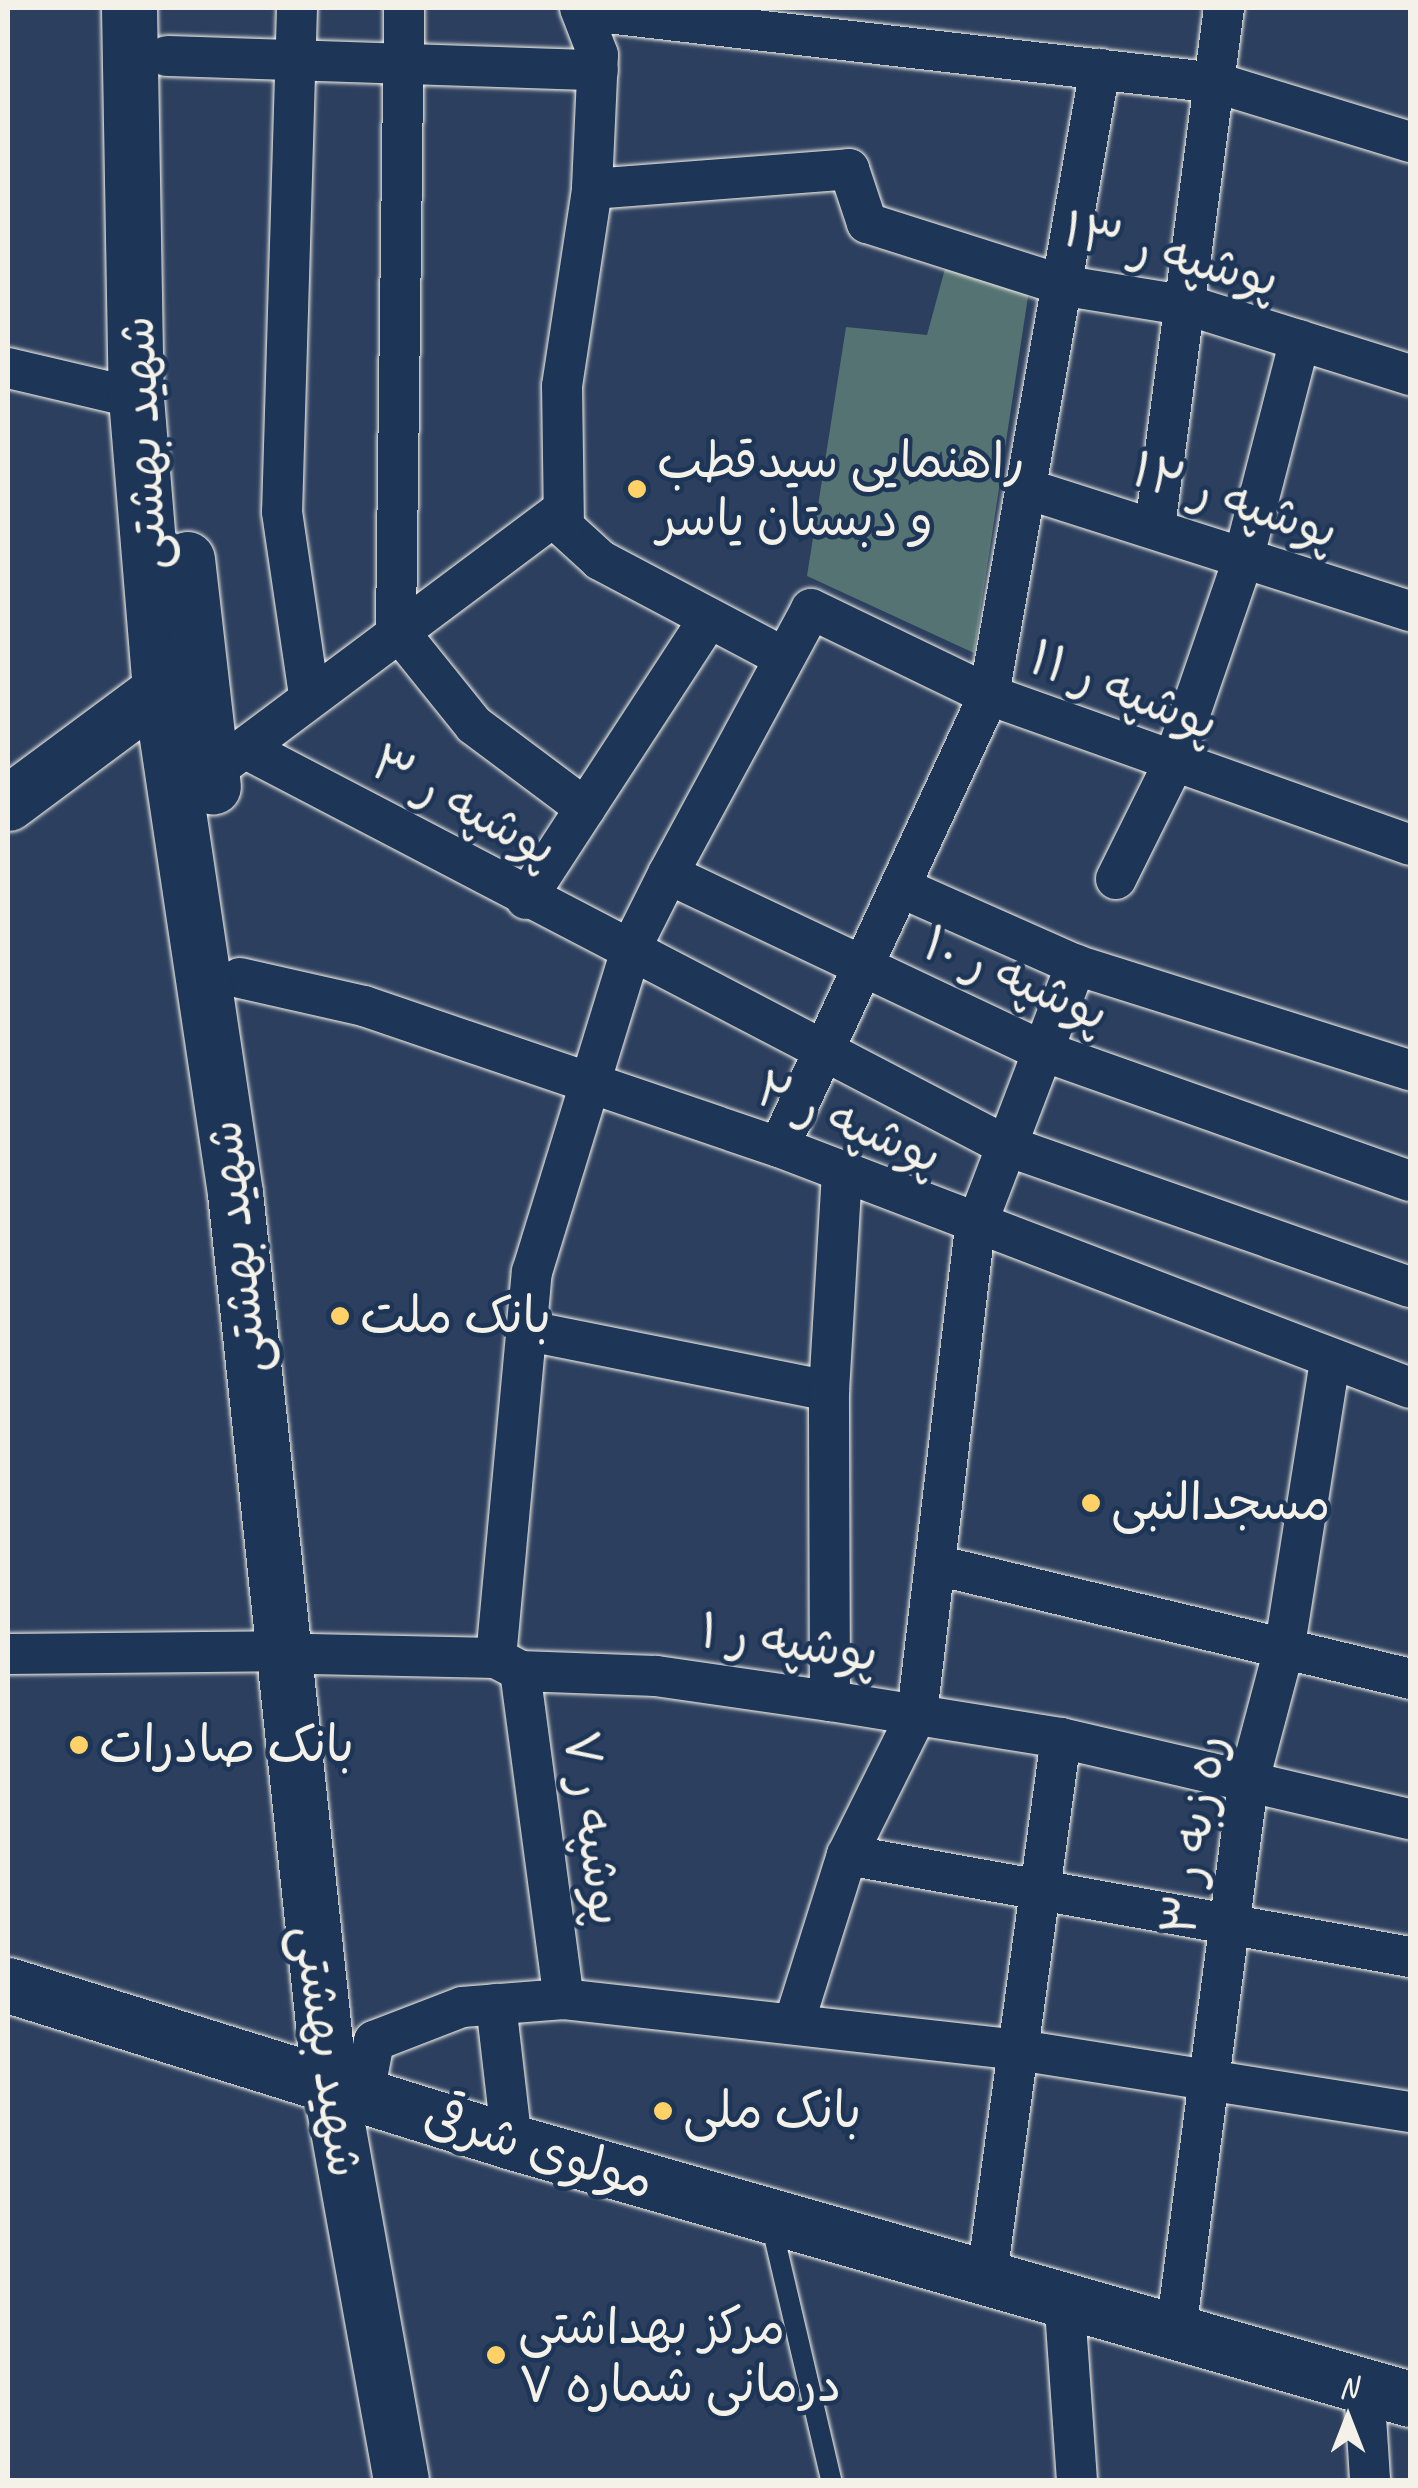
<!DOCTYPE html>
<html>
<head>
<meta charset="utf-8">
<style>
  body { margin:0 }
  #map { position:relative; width:1418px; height:2488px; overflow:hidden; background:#2c3f5e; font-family:Caveat,"Playpen Sans Arabic",sans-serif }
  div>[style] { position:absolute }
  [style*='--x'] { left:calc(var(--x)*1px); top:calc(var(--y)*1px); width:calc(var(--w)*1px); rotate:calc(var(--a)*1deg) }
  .green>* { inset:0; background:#547372 }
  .roads { filter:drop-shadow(0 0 2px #f4f1e8) drop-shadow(0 0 2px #f4f1e8) }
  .lane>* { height:20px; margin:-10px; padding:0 10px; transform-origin:10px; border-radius:10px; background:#1d3557 }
  .street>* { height:40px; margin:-20px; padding:0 20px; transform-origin:20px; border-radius:20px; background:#1d3557 }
  .secondary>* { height:55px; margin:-27.5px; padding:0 27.5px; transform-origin:27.5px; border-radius:27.5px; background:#1d3557 }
  .dots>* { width:28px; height:28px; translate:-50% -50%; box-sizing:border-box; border:5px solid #1d3557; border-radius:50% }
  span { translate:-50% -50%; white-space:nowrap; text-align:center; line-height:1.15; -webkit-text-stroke:9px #1d3557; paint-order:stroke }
  .street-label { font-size:50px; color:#f4f1e8 }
  .poi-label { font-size:50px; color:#f4f1e8 }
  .left { translate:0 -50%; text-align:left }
  .frame { position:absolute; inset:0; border:10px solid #f4f1e8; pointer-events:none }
  .north { position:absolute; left:1298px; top:2368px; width:100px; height:100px; -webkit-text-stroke:8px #1d3557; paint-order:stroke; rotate:0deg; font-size:28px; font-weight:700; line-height:40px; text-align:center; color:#f4f1e8 }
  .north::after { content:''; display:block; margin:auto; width:35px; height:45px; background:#f4f1e8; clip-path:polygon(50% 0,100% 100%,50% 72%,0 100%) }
</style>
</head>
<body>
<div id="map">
  <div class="green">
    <i style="clip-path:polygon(949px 254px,1032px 270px,974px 653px,807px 576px,846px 327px,927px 335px)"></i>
  </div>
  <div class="roads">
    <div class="lane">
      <i style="--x:770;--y:2219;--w:268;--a:76.8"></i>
    </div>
    <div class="street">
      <i style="--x:297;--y:8;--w:504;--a:91.7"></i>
      <i style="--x:282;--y:512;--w:185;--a:81.6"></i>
      <i style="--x:404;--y:8;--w:620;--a:90.74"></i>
      <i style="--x:396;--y:628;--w:124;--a:51.2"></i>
      <i style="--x:474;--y:725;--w:139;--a:36.8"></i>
      <i style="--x:580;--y:8;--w:50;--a:69"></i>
      <i style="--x:598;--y:55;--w:134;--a:92.6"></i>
      <i style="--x:581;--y:10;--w:640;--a:6.55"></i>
      <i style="--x:1217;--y:83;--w:202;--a:17"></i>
      <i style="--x:167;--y:56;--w:431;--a:1.9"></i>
      <i style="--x:8;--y:368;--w:131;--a:13.2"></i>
      <i style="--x:1027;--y:489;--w:402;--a:17.7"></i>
      <i style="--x:1155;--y:527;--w:524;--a:-82.43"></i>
      <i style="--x:783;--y:657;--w:207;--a:-152.1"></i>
      <i style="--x:600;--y:560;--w:49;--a:-137.5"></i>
      <i style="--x:564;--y:527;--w:141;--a:-90.8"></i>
      <i style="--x:562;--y:386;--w:199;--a:-81.3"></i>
      <i style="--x:592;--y:189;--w:258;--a:-4.4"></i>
      <i style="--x:849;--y:169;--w:57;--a:71.6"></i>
      <i style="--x:867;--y:223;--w:209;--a:17.6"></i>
      <i style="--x:1066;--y:286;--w:126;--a:9.2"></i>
      <i style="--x:1190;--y:306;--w:231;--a:17.4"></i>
      <i style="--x:250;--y:751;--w:854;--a:27.56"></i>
      <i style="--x:1007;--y:1146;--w:427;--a:19.3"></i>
      <i style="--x:227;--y:761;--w:414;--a:-36.8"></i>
      <i style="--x:668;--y:874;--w:301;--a:-61.6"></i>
      <i style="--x:811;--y:609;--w:198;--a:25.8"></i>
      <i style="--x:989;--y:695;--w:447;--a:19.6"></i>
      <i style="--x:1116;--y:879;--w:126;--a:-63.6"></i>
      <i style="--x:1172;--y:766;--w:218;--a:-71"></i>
      <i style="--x:1243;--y:560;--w:227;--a:-75.5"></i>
      <i style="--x:902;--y:888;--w:190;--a:23.9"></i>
      <i style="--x:1076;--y:965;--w:350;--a:17.5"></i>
      <i style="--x:526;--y:899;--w:335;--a:-56.9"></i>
      <i style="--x:240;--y:978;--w:127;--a:12.7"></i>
      <i style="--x:364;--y:1006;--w:438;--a:18.8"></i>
      <i style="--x:779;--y:1147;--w:675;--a:20.9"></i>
      <i style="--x:779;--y:1147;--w:498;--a:-65.1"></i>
      <i style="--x:989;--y:695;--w:636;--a:-79.95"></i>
      <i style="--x:529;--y:1331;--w:306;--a:11.3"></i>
      <i style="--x:936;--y:1565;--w:488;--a:13.5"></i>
      <i style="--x:8;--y:1654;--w:271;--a:-0.6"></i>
      <i style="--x:310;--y:1654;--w:186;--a:1.2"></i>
      <i style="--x:496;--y:1658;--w:27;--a:28"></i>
      <i style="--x:520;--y:1671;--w:136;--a:2.1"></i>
      <i style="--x:656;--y:1676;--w:176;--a:8.2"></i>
      <i style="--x:830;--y:1701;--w:234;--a:9.1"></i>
      <i style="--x:1061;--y:1738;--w:358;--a:13.1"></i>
      <i style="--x:496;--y:1658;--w:388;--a:-84.7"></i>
      <i style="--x:532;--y:1272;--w:341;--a:-72.9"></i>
      <i style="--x:632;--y:946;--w:80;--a:-63.4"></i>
      <i style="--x:668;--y:874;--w:415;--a:25.3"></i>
      <i style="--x:1043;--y:1051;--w:389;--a:19.5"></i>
      <i style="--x:520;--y:1671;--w:331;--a:82.4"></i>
      <i style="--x:830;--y:1701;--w:310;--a:-90.2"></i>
      <i style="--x:829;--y:1391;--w:217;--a:-86.6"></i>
      <i style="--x:847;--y:1855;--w:572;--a:10.27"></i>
      <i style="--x:496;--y:2004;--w:139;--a:83.4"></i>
      <i style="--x:794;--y:2023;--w:176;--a:-72.5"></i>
      <i style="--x:847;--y:1855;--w:157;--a:-63.6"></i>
      <i style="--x:917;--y:1714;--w:488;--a:-83.2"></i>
      <i style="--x:975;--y:1229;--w:283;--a:-69.1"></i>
      <i style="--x:364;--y:2094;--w:54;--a:-79.3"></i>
      <i style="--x:374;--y:2041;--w:94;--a:-21.1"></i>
      <i style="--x:462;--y:2007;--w:102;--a:-4.5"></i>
      <i style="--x:564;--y:1999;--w:464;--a:6.4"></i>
      <i style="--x:1025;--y:2051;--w:390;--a:9"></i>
      <i style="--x:987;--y:2275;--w:542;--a:-82.15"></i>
      <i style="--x:1064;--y:2295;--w:185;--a:86"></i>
      <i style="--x:1176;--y:2330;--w:551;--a:-82.49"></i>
      <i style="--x:1248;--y:1784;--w:144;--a:-75.1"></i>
      <i style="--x:1285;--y:1645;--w:288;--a:-81"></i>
      <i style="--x:1364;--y:2386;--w:94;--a:86.3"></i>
    </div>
    <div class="secondary">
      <i style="--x:129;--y:8;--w:390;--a:89"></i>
      <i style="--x:136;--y:398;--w:294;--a:85.3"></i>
      <i style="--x:160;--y:691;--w:508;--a:81.5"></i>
      <i style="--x:235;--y:1193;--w:892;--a:83.95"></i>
      <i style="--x:329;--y:2080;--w:406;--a:79.8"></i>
      <i style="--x:187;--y:559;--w:229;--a:83.5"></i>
      <i style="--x:8;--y:803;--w:222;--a:-36.6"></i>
      <i style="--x:8;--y:1985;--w:528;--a:17.3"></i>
      <i style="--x:512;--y:2142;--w:934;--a:15.97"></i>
    </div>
  </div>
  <div class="dots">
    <i style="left:637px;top:489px;background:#ffd166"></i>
    <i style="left:340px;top:1316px;background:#ffd166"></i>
    <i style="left:1091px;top:1503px;background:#ffd166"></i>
    <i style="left:79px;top:1745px;background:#ffd166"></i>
    <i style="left:663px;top:2111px;background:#ffd166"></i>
    <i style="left:496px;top:2355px;background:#ffd166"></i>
  </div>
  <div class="street-label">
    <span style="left:1171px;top:254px;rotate:14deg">پوشپه ر ۱۳</span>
    <span style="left:143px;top:443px;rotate:-93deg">شهید بهشتی</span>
    <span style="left:1235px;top:500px;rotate:18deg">پوشپه ر ۱۲</span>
    <span style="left:1124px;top:690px;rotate:21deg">پوشپه ر ۱۱</span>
    <span style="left:464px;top:805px;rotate:28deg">پوشپه ر ۳</span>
    <span style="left:1016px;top:978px;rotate:23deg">پوشپه ر ۱۰</span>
    <span style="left:849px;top:1122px;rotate:22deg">پوشپه ر ۲</span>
    <span style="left:237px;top:1247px;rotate:-96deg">شهید بهشتی</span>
    <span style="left:789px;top:1642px;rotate:8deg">۱ پوشپه ر</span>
    <span style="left:594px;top:1828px;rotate:82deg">پوشپه ر ۷</span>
    <span style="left:1193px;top:1835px;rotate:-81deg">ره زبه ر ۳</span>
    <span style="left:328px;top:2051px;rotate:82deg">شهید بهشتی</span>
    <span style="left:539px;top:2148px;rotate:17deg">مولوی شرقی</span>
  </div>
  <div class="poi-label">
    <span class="left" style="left:657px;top:489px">راهنمایی سیدقطب<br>و دبستان یاسر</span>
    <span class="left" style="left:360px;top:1316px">بانک ملت</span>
    <span class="left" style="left:1111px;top:1503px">مسجدالنبی</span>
    <span class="left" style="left:99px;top:1745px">بانک صادرات</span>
    <span class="left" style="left:683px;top:2111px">بانک ملی</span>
    <span class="left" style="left:518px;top:2355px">مرکز بهداشتی<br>درمانی شماره ۷</span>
  </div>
  <div class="frame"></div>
  <div class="north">N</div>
</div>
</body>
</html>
